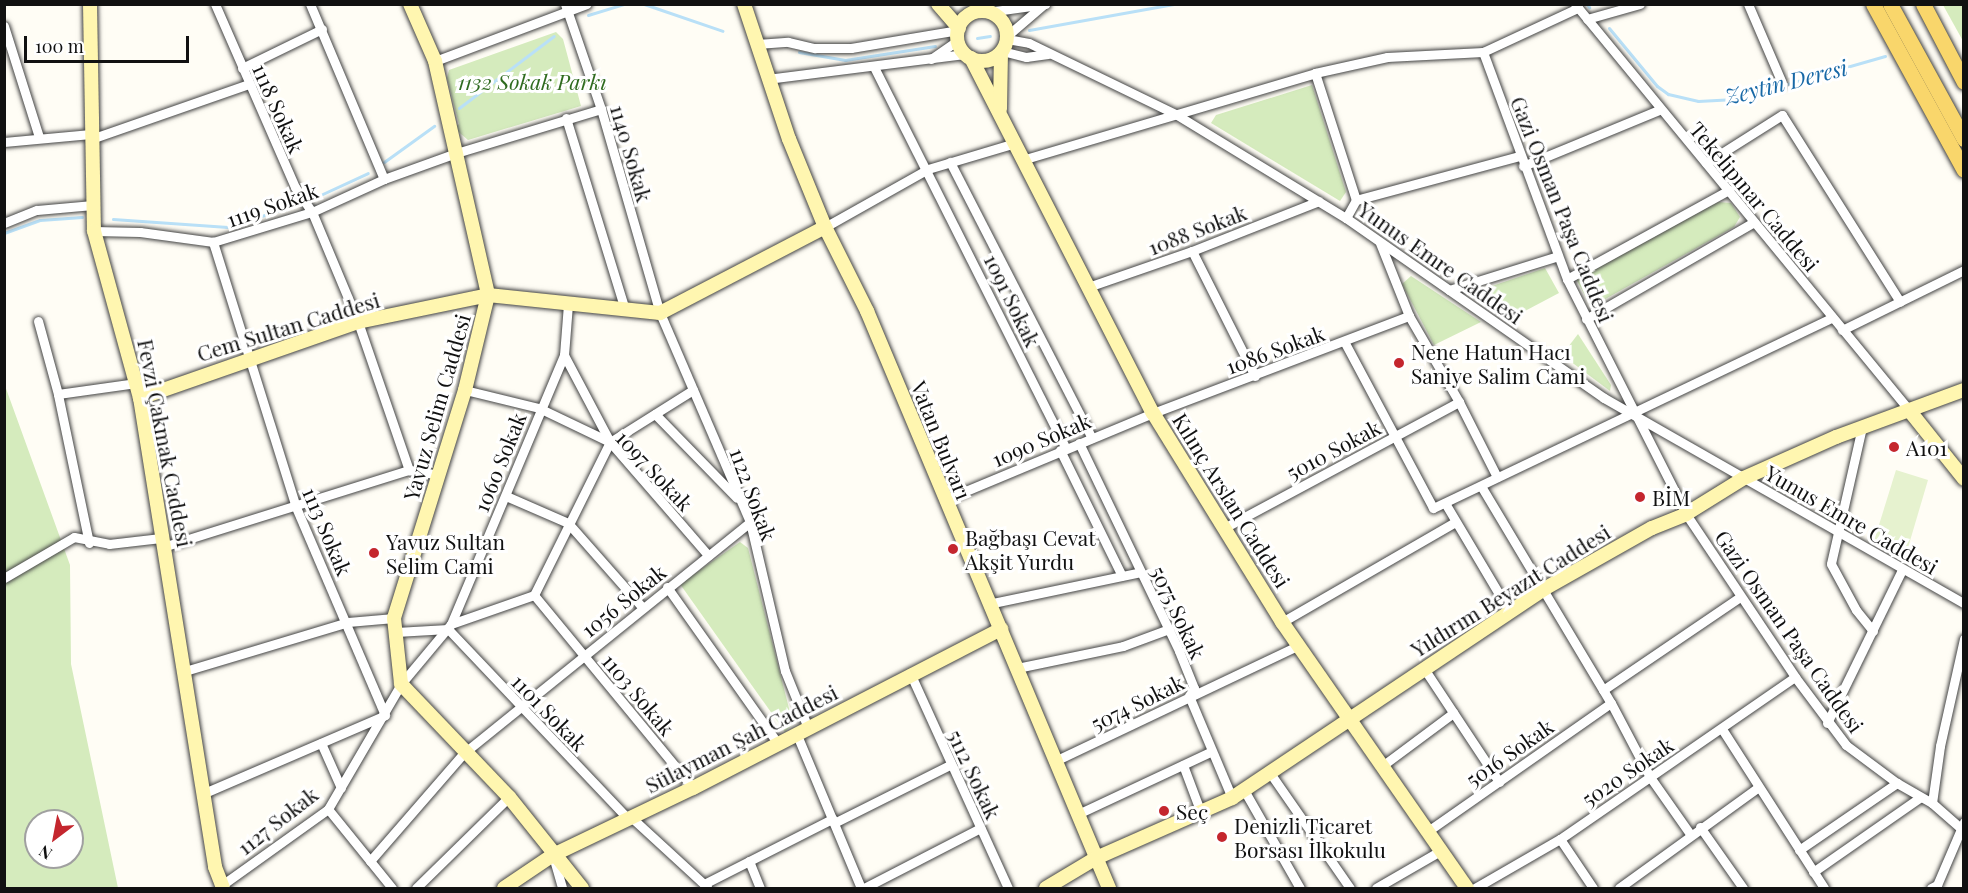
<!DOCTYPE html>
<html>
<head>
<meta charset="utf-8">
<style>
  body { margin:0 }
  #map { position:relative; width:1968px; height:893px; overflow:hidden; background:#fffdf5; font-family:"Playfair Display",serif }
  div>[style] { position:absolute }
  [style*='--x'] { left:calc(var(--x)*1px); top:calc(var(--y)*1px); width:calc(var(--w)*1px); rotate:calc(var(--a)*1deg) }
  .green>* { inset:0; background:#d5ebbd }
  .pitch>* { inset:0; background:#e6f2cf }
  .stream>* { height:3px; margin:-1.5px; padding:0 1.5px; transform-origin:1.5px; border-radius:1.5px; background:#b9e0f7 }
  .roads { filter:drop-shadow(0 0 2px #444) drop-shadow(0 0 2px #444) }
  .street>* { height:9px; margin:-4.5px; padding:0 4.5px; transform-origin:4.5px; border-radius:4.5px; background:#fff }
  .secondary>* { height:14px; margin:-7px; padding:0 7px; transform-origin:7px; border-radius:7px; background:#fff6b0 }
  .secondary>.ring { margin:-7px; padding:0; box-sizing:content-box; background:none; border:14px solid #fff6b0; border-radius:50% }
  .primary>* { height:15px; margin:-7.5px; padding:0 7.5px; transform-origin:7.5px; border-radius:7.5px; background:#f9d66b }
  .dots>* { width:16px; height:16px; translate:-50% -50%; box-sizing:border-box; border:3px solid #fff; border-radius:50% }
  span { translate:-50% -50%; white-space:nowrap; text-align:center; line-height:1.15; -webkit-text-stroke:6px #fff; paint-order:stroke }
  .park-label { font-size:21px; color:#2f6b1f; font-style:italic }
  .street-label { font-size:21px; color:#111 }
  .poi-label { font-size:21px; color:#111 }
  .left { translate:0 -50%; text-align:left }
  .water-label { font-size:22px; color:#1768a6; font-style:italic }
  .frame { position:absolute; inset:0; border:6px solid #111; pointer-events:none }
  .north { position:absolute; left:24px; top:809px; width:60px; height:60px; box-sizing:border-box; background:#fff; border:2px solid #a0a0a0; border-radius:50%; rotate:212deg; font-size:16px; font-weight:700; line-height:24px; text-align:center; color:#111 }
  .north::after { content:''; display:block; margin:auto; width:21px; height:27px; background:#c4262e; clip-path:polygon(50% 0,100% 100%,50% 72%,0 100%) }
  .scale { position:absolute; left:24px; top:36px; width:165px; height:27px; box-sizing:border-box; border:3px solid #111; border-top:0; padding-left:8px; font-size:18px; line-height:21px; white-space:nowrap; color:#111; -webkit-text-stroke:4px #fff; paint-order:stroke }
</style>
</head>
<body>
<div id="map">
  <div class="green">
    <i style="clip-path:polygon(1943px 5px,1963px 5px,1963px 41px)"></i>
    <i style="clip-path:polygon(556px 32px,563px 39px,581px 106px,468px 140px,454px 128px,459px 124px,447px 78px,449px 70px)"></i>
    <i style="clip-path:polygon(1312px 85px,1346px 192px,1340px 201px,1211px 123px,1216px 115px)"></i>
    <i style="clip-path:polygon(1718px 202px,1731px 203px,1740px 217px,1734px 227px,1591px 307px,1576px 279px)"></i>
    <i style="clip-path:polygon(1545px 268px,1559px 293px,1512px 318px,1484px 297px,1492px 286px)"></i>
    <i style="clip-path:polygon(1411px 276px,1481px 322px,1434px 345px,1402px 284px)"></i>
    <i style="clip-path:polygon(1578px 334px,1611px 385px,1610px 391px,1562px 355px)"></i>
    <i style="clip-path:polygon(evenodd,4px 383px,70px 565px,71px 664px,118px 888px,5px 888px,4px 383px,36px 821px,72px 821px,72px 857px,36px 857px,36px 821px)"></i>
    <i style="clip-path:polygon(740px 542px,748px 548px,793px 724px,785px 732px,680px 584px)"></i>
  </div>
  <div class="pitch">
    <i style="clip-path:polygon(1896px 470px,1928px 480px,1907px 551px,1874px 541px)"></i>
  </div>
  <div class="stream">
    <i style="--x:644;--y:4;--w:83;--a:18.9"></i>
    <i style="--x:1587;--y:4;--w:4;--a:56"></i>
    <i style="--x:588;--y:15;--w:38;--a:-17"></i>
    <i style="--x:1609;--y:28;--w:75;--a:50.4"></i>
    <i style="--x:1657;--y:86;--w:14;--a:36"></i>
    <i style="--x:1668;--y:94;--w:31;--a:13"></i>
    <i style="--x:1698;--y:101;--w:37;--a:-3"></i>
    <i style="--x:1735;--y:99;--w:156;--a:-16"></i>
    <i style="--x:1029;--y:30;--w:147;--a:-10.2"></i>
    <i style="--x:977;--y:38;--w:13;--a:-9"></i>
    <i style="--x:799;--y:52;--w:47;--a:9.9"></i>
    <i style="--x:845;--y:60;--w:91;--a:-8.8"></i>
    <i style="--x:459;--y:108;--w:119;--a:-37.2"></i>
    <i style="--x:384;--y:162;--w:62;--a:-35.8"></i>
    <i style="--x:316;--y:197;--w:57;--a:-24.8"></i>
    <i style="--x:113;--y:219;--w:115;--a:4"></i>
    <i style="--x:228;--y:227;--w:67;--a:-18.2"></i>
    <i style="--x:4;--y:233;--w:38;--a:-20"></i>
    <i style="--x:40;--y:220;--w:42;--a:-4.1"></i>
  </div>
  <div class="roads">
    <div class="street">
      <i style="--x:215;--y:4;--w:200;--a:66.4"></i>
      <i style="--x:295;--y:187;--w:30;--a:56"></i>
      <i style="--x:312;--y:212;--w:119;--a:67.3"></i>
      <i style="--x:358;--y:322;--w:157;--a:71"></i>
      <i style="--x:310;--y:4;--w:190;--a:67.1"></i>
      <i style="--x:565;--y:4;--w:111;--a:71.1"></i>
      <i style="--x:601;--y:109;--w:212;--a:73.9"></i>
      <i style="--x:660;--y:313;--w:228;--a:66.7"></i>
      <i style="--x:750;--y:522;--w:153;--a:76.8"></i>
      <i style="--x:785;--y:671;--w:61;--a:68"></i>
      <i style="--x:1575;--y:4;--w:526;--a:50.56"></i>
      <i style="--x:1748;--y:4;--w:86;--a:66.7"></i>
      <i style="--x:988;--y:12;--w:58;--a:-8"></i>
      <i style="--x:1587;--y:19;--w:55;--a:-15.8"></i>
      <i style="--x:4;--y:26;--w:116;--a:72.5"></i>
      <i style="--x:1008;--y:35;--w:46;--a:-40.6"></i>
      <i style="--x:1007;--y:39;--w:22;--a:10"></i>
      <i style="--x:1029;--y:43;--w:165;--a:25.9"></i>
      <i style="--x:1177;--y:115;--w:198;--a:31.4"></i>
      <i style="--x:1346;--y:218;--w:315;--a:34.9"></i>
      <i style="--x:1604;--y:398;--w:414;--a:29.7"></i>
      <i style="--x:757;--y:44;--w:31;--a:-4"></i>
      <i style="--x:788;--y:42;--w:28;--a:13"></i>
      <i style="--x:815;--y:48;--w:36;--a:0"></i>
      <i style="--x:851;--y:48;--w:109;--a:-9.5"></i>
      <i style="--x:1002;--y:51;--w:25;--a:14"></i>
      <i style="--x:1026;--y:57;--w:22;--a:-8"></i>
      <i style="--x:1483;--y:52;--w:242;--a:69.7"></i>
      <i style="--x:1567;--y:279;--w:263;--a:63.1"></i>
      <i style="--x:1686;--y:514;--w:196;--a:56.2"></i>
      <i style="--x:1795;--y:677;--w:85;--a:53.1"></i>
      <i style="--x:1846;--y:745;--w:64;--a:36.7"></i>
      <i style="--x:1897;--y:783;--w:40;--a:29.7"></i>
      <i style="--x:1932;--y:803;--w:43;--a:41.2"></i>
      <i style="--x:931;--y:59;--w:33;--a:-35"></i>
      <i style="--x:435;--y:61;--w:162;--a:-20.6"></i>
      <i style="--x:874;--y:67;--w:427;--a:63.3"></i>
      <i style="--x:242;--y:68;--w:89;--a:-26"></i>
      <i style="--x:1315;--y:73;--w:133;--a:72.1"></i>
      <i style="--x:767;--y:79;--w:201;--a:-7.2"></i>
      <i style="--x:566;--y:118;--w:198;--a:72.9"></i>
      <i style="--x:91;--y:139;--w:167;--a:-19.2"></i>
      <i style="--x:4;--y:142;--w:87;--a:-5.3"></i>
      <i style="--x:1022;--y:160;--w:306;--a:-16.5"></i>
      <i style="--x:1315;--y:73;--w:74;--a:-12.5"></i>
      <i style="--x:1387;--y:57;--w:96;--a:-3"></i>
      <i style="--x:1483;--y:52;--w:105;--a:-24.9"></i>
      <i style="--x:950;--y:162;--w:310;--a:62.8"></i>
      <i style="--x:1706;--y:163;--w:90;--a:-32.3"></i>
      <i style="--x:1782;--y:115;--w:221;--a:57.7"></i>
      <i style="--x:1523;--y:166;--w:147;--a:-22.4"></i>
      <i style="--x:1346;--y:218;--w:21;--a:-61"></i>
      <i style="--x:1356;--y:200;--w:169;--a:-15.1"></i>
      <i style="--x:4;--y:223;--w:35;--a:-22"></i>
      <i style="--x:37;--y:210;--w:56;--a:-5.1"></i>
      <i style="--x:825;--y:227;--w:118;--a:-29.4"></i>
      <i style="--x:928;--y:169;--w:88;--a:-16.6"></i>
      <i style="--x:94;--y:231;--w:46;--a:1.2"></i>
      <i style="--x:140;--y:232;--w:74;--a:7.8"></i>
      <i style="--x:213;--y:242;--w:103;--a:-16.9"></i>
      <i style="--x:312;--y:212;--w:79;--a:-24.6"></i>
      <i style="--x:384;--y:179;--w:73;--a:-19.9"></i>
      <i style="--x:453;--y:154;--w:155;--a:-16.9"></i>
      <i style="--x:1380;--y:243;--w:79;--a:68.3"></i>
      <i style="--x:1409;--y:316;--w:99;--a:59.8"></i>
      <i style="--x:1459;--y:402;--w:84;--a:63.1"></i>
      <i style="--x:1192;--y:251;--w:140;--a:63.3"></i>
      <i style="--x:1567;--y:279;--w:185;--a:-28.8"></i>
      <i style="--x:1088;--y:287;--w:110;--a:-19.1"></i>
      <i style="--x:1192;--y:251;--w:136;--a:-21.5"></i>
      <i style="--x:1449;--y:290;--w:114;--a:-17.3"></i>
      <i style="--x:1586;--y:319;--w:194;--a:-30"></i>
      <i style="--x:38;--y:321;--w:76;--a:74.7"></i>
      <i style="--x:1842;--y:330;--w:136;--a:-26.2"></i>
      <i style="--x:1345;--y:343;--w:187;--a:61.9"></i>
      <i style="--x:1433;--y:508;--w:442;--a:-25.5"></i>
      <i style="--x:564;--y:355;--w:98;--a:62.1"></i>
      <i style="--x:465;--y:390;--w:76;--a:13.7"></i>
      <i style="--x:539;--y:408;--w:79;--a:25.6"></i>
      <i style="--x:610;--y:442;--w:150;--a:49.1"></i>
      <i style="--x:655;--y:414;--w:117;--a:45.7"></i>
      <i style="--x:1862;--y:427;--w:140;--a:102.8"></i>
      <i style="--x:1831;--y:564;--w:52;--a:61.5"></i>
      <i style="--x:1856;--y:610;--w:27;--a:51"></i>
      <i style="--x:1079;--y:443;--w:231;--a:64.3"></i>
      <i style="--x:1179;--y:651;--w:40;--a:68"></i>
      <i style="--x:1194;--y:688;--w:9;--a:122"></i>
      <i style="--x:1189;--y:696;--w:111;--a:67.1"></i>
      <i style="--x:1060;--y:450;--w:140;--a:63.8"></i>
      <i style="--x:1481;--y:486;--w:253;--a:59.1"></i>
      <i style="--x:1611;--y:703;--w:84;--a:62.2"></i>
      <i style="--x:1650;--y:777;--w:70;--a:54.9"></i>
      <i style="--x:506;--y:496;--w:68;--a:23.5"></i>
      <i style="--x:568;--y:523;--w:112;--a:48.6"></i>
      <i style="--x:944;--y:500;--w:226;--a:-22.6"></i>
      <i style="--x:1153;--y:413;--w:274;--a:-20.8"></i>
      <i style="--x:1445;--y:503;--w:126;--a:59.3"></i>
      <i style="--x:1224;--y:528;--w:267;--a:-28.2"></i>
      <i style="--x:89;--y:543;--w:152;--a:-101.8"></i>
      <i style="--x:58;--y:394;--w:79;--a:-8"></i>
      <i style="--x:166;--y:546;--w:255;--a:-17.4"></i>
      <i style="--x:409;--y:470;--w:31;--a:9"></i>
      <i style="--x:4;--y:578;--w:81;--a:-30.4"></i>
      <i style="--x:74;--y:537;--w:36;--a:11"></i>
      <i style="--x:109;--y:544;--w:52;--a:-6.6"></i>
      <i style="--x:667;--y:587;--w:192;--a:54.7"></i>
      <i style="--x:534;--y:595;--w:171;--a:-63.6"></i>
      <i style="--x:610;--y:442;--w:98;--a:-32.1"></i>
      <i style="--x:534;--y:595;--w:250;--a:50.5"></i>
      <i style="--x:988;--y:604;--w:156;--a:-11.8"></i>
      <i style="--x:1282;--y:622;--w:200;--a:-30"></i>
      <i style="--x:451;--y:624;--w:88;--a:-19.3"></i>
      <i style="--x:448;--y:629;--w:262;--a:46.5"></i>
      <i style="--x:396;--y:632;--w:52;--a:-3.3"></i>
      <i style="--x:1423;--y:667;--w:138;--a:56.5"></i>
      <i style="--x:1017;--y:668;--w:108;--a:-11.7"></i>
      <i style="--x:1123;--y:646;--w:49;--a:-20.3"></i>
      <i style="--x:185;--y:671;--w:170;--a:-16.7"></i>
      <i style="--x:348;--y:622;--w:46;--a:-5"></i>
      <i style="--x:910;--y:673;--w:236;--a:65.5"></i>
      <i style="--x:1603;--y:690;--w:166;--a:-34.2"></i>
      <i style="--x:1827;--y:723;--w:170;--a:-63.9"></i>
      <i style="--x:1722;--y:729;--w:189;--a:57.3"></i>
      <i style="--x:797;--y:735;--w:166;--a:67.3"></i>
      <i style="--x:321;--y:743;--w:49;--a:66"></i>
      <i style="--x:1055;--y:761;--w:270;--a:-25.4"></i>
      <i style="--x:1183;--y:765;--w:51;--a:69.4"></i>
      <i style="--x:1382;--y:766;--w:89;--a:-36.7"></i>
      <i style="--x:1270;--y:773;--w:140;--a:55.2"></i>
      <i style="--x:1244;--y:790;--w:113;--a:60.3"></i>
      <i style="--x:202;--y:794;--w:199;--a:-23.3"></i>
      <i style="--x:385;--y:715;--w:226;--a:-113.2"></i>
      <i style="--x:296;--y:507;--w:278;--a:-107.4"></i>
      <i style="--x:1932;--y:803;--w:58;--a:-82"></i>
      <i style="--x:1940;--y:746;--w:110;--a:-77.4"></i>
      <i style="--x:328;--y:809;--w:102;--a:51"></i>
      <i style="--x:1080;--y:813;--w:144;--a:-25.1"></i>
      <i style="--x:632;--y:818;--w:102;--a:42.6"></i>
      <i style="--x:834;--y:823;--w:130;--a:-26.6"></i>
      <i style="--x:1700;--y:827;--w:75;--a:54.8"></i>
      <i style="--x:1428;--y:831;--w:223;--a:-35"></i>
      <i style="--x:1560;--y:839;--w:59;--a:56"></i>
      <i style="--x:1799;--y:850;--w:119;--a:-34.4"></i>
      <i style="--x:553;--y:856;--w:33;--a:74"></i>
      <i style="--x:370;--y:861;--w:143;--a:-49"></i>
      <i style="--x:464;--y:753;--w:368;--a:-38.9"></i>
      <i style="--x:749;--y:861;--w:29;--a:68"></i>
      <i style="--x:1813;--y:872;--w:129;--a:-34.9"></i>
      <i style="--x:704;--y:884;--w:144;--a:-26.9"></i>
      <i style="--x:222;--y:885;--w:130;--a:-35.6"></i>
      <i style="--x:328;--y:809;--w:145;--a:-59.7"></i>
      <i style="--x:401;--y:684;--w:78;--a:-50.2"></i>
      <i style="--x:451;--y:624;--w:292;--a:-67.2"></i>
      <i style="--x:564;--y:355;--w:51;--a:-85.5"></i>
      <i style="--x:416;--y:888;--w:130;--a:-44.4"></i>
      <i style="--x:864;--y:888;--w:131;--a:-27.3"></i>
      <i style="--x:1376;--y:888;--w:74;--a:-30"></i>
      <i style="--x:1475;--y:888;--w:98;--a:-30"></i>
      <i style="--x:1560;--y:839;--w:285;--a:-34.6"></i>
      <i style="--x:1619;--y:888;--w:170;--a:-35.9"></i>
      <i style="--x:1931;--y:888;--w:7;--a:-27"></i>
      <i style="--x:1937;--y:885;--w:69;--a:-66.8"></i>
    </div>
    <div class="secondary">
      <i style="--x:90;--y:4;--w:227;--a:89"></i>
      <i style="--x:94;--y:231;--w:173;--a:74.6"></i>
      <i style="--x:140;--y:398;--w:475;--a:80.9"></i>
      <i style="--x:215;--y:867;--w:22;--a:69"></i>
      <i style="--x:410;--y:4;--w:62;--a:66.3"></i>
      <i style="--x:435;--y:61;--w:240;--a:77.2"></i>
      <i style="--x:488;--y:295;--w:98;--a:103.6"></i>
      <i style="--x:465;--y:390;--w:239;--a:107.3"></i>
      <i style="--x:394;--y:618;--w:66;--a:83.9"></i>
      <i style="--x:401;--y:684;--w:156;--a:46.3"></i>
      <i style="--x:509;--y:797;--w:117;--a:51.3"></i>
      <i style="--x:744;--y:4;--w:142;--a:71.6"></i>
      <i style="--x:789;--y:139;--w:95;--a:67.8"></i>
      <i style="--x:825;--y:227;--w:94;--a:63.4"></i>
      <i style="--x:867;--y:311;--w:626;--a:67.25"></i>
      <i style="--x:938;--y:4;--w:32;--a:49"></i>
      <i class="ring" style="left:957px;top:11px;width:36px;height:36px"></i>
      <i style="--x:971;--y:58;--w:399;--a:62.9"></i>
      <i style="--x:1153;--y:413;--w:246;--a:58.3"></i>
      <i style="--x:1282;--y:622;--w:324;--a:55.2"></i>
      <i style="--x:1000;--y:109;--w:56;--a:-89"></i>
      <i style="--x:140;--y:398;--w:231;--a:-19.2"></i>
      <i style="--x:358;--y:322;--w:133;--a:-11.7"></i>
      <i style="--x:488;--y:295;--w:173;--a:6"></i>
      <i style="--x:660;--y:313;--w:186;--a:-27.5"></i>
      <i style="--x:1909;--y:410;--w:88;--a:51.4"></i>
      <i style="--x:504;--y:888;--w:59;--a:-34"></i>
      <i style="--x:553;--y:855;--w:155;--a:-25.6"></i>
      <i style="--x:693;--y:788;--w:347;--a:-27.3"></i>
      <i style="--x:1046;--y:888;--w:58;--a:-31"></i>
      <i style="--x:1096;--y:858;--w:149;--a:-23.8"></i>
      <i style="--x:1232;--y:798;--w:376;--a:-33.8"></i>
      <i style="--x:1544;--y:589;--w:124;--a:-29.5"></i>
      <i style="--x:1652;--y:528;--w:37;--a:-22"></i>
      <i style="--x:1686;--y:514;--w:68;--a:-31.8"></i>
      <i style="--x:1744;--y:478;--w:101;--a:-24"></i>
      <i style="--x:1836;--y:437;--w:136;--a:-20.2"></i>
    </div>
    <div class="primary">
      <i style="--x:1873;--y:4;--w:189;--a:61.3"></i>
      <i style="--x:1890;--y:4;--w:154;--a:61.3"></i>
      <i style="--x:1923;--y:4;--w:88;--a:62.3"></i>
    </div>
  </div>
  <div class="dots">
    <i style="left:1399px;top:363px;background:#c4262e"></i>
    <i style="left:1894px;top:447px;background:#c4262e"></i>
    <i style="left:1640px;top:497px;background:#c4262e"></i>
    <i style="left:953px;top:549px;background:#c4262e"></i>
    <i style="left:374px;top:553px;background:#c4262e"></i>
    <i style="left:1164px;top:811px;background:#c4262e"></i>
    <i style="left:1222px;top:837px;background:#c4262e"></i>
  </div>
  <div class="park-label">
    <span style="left:532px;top:81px">1132 Sokak Parkı</span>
  </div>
  <div class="street-label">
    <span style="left:279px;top:108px;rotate:66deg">1118 Sokak</span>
    <span style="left:632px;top:153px;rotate:74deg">1140 Sokak</span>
    <span style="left:1755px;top:196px;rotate:50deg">Tekelipınar Caddesi</span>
    <span style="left:272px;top:204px;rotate:-19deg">1119 Sokak</span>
    <span style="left:1563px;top:209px;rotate:68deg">Gazi Osman Paşa Caddesi</span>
    <span style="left:1197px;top:229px;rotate:-21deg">1088 Sokak</span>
    <span style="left:1441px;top:262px;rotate:35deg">Yunus Emre Caddesi</span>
    <span style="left:1013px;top:300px;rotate:64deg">1091 Sokak</span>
    <span style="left:288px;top:326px;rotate:-17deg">Cem Sultan Caddesi</span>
    <span style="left:1275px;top:349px;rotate:-20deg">1086 Sokak</span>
    <span style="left:436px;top:407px;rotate:-74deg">Yavuz Selim Caddesi</span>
    <span style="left:1041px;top:439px;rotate:-23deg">1090 Sokak</span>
    <span style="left:942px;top:440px;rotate:68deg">Vatan Bulvarı</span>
    <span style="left:166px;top:443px;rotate:79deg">Fevzi Çakmak Caddesi</span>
    <span style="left:1333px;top:449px;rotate:-28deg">5010 Sokak</span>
    <span style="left:499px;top:462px;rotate:-68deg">1060 Sokak</span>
    <span style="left:655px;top:470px;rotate:47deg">1097 Sokak</span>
    <span style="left:754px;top:494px;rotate:70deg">1122 Sokak</span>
    <span style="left:1232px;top:500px;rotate:58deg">Kılınç Arslan Caddesi</span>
    <span style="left:1852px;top:519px;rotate:30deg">Yunus Emre Caddesi</span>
    <span style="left:328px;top:531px;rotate:67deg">1113 Sokak</span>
    <span style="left:1510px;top:590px;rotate:-32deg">Yıldırım Beyazıt Caddesi</span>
    <span style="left:623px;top:600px;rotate:-39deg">1056 Sokak</span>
    <span style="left:1179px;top:612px;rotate:65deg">5075 Sokak</span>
    <span style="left:1790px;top:631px;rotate:55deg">Gazi Osman Paşa Caddesi</span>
    <span style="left:639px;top:694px;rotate:50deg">1103 Sokak</span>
    <span style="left:1137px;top:702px;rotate:-26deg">5074 Sokak</span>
    <span style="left:550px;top:712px;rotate:46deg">1101 Sokak</span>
    <span style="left:741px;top:738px;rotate:-27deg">Sülayman Şah Caddesi</span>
    <span style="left:1509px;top:752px;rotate:-35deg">5016 Sokak</span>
    <span style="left:1627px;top:771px;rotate:-34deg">5020 Sokak</span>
    <span style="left:975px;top:774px;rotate:65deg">5112 Sokak</span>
    <span style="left:277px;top:820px;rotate:-38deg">1127 Sokak</span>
  </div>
  <div class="poi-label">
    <span class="left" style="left:1411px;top:363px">Nene Hatun Hacı<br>Saniye Salim Cami</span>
    <span class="left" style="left:1906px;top:447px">A101</span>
    <span class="left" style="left:1652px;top:497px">BİM</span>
    <span class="left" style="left:965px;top:549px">Bağbaşı Cevat<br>Akşit Yurdu</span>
    <span class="left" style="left:386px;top:553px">Yavuz Sultan<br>Selim Cami</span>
    <span class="left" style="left:1176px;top:811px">Seç</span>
    <span class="left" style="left:1234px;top:837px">Denizli Ticaret<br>Borsası İlkokulu</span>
  </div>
  <div class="water-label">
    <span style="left:1786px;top:82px;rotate:-14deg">Zeytin Deresi</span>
  </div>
  <div class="frame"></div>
  <div class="north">N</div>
  <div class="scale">100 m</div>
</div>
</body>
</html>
